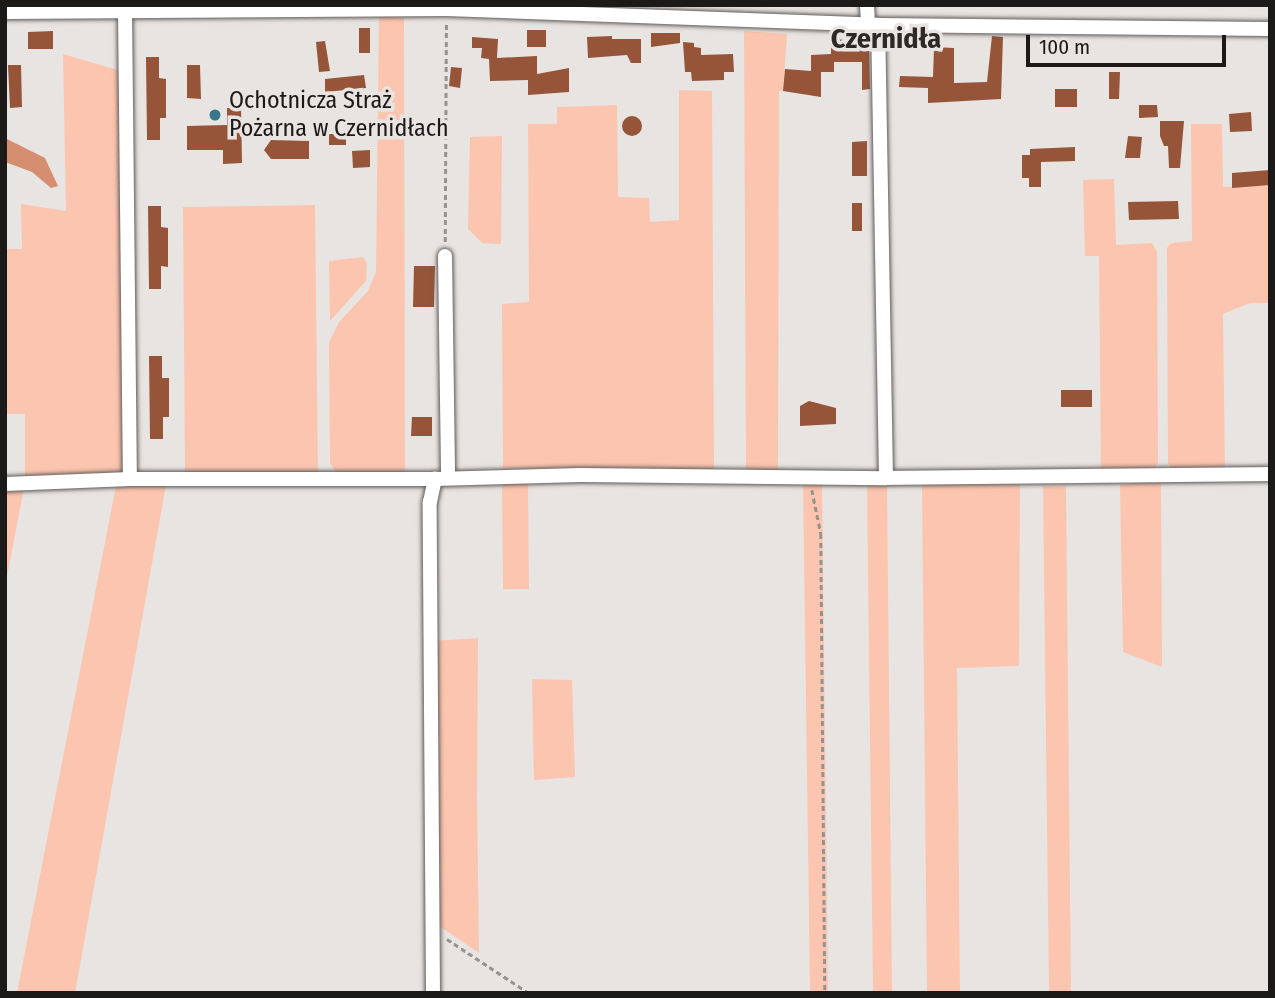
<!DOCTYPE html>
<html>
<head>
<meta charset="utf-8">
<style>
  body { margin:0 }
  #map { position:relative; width:1275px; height:998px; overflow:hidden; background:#e8e4e2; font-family:"Fira Sans Condensed",sans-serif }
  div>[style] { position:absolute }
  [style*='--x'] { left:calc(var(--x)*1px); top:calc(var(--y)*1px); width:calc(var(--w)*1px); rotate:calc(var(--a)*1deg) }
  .green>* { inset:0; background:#fcc5af }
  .water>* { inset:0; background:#d68e71 }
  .building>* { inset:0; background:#965439 }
  .round { border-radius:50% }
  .path>* { height:2.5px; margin-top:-1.25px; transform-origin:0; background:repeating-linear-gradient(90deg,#959291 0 5px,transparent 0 8.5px) }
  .roads { filter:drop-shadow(0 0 2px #605c5a) drop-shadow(0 0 2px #605c5a) }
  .minor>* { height:14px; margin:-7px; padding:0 7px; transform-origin:7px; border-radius:7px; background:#fff }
  .dots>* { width:19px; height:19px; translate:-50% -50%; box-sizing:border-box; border:4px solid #e8e4e2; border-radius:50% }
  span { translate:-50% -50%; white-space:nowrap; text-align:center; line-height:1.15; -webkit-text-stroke:7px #e8e4e2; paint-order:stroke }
  .poi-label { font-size:24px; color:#1b1a19 }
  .left { translate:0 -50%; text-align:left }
  .quarter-label { font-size:28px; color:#2c2927; font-weight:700 }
  .frame { position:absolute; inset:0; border:7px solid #1b1a19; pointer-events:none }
  .scale { position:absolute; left:1026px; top:35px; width:200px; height:32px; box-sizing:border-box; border:4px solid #1b1a19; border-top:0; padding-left:9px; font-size:21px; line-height:24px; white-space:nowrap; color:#1b1a19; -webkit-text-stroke:5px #e8e4e2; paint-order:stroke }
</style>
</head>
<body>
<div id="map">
  <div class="green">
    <i style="clip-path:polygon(379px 16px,404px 18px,405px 475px,339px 476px,330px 463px,329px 342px,339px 322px,368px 291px,376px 272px)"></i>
    <i style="clip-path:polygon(744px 31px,787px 34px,783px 91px,779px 91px,778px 472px,746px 472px)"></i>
    <i style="clip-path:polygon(63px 54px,121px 71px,124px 474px,25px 479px,25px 414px,5px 414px,5px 249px,22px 249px,21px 204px,66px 211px)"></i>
    <i style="clip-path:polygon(679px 90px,712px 91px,714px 472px,503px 468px,502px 304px,529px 302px,528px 124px,557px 124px,557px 107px,617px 105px,618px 197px,649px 198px,650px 222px,679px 220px)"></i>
    <i style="clip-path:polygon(1191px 124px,1222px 124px,1223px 187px,1270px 185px,1270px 303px,1250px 303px,1223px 314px,1225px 472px,1173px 472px,1168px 463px,1167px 248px,1171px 243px,1192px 241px)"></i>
    <i style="clip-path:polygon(502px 136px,501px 244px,482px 243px,468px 229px,470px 137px)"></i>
    <i style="clip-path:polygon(1114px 179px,1116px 245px,1152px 243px,1157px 252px,1158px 462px,1153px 472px,1101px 475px,1099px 256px,1085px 256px,1083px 180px)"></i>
    <i style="clip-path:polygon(315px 205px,318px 476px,185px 475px,183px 207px)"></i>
    <i style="clip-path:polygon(363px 257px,367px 263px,366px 281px,330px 321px,329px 261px)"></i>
    <i style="clip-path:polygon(528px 480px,529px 589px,503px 589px,502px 481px)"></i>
    <i style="clip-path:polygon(803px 481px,822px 483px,828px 993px,810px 993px)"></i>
    <i style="clip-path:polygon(1161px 481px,1162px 667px,1123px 652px,1120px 485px)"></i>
    <i style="clip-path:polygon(922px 483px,1020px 485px,1019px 666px,957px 668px,960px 993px,927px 993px)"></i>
    <i style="clip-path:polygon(867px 484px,887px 484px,892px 993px,873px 993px)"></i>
    <i style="clip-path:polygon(166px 485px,75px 993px,17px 993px,116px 486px)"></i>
    <i style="clip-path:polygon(1043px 486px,1066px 486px,1071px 993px,1049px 993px)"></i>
    <i style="clip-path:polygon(5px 488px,24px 488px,5px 587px)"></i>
    <i style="clip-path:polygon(478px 638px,477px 798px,479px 953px,435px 923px,434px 641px)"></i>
    <i style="clip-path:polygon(532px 679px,572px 680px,575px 777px,534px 780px)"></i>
  </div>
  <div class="water">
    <i style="clip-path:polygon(5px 138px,45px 158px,58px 186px,51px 188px,32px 172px,5px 162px)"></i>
  </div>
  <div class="building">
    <i style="clip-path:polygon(359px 28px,370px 28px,370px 53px,359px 53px)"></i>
    <i style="clip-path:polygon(527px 30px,546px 30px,546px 47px,527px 47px)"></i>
    <i style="clip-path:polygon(53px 31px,53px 49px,28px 49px,28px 32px)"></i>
    <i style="clip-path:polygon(651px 33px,680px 33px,680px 43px,651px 47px)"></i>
    <i style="clip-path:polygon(612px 36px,612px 39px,641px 39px,641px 63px,631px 63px,627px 55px,588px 58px,587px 37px)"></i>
    <i style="clip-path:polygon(992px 36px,1003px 37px,1001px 99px,928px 103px,928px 88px,899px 87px,900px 76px,933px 77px,934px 47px,954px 48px,954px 83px,987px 82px)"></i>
    <i style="clip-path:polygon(472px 37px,498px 39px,497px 58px,537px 56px,537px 74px,569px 68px,569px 92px,528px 95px,528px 80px,490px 81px,489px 59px,481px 58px,482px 48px,472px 48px)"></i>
    <i style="clip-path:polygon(831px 39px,869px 41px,870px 89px,862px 90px,862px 62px,834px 62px,834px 72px,821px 72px,821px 97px,783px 91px,785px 69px,811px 71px,811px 55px,831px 54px)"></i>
    <i style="clip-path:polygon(325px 41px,330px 71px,319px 72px,316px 42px)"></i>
    <i style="clip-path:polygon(683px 42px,694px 43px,694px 47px,701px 48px,701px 55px,733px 54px,734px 72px,724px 72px,724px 80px,692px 81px,691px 72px,685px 72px)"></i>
    <i style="clip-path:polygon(146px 57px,159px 57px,159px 78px,166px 79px,166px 118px,160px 118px,160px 140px,147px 140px)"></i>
    <i style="clip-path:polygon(8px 65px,21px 65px,22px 107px,10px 108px)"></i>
    <i style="clip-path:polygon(187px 65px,200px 65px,201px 99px,187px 98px)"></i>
    <i style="clip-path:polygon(451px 67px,462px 68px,460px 88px,449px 86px)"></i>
    <i style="clip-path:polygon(1109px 72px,1120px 72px,1119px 99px,1109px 99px)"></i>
    <i style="clip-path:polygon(364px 75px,366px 88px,325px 92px,325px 79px)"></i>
    <i style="clip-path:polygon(1055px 89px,1077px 89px,1077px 107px,1055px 107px)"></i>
    <i style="clip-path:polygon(1139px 105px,1157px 105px,1158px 117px,1139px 118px)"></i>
    <i style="clip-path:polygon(241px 107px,242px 163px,223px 164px,223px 150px,187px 150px,187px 126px,227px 125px,227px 108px)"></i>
    <i style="clip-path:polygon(1251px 112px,1252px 131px,1230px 132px,1229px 114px)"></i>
    <i class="round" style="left:622px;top:116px;width:20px;height:20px"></i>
    <i style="clip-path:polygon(1160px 121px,1184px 121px,1180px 168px,1169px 168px,1168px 146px,1164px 146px,1160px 136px)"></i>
    <i style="clip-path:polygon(329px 134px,346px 134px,346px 145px,329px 145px)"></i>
    <i style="clip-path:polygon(1128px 136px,1142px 137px,1140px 158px,1125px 158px)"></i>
    <i style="clip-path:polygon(271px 140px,309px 141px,309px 159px,271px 159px,264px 150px)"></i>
    <i style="clip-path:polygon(867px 141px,867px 176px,852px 176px,852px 142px)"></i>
    <i style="clip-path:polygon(1075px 147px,1075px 161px,1041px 162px,1041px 187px,1029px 187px,1029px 178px,1022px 178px,1022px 155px,1030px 155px,1030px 149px)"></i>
    <i style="clip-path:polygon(370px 150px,370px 167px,353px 168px,352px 151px)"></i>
    <i style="clip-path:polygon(1270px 170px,1270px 185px,1232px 188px,1232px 173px)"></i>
    <i style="clip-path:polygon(1178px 201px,1179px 219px,1129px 220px,1128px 202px)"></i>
    <i style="clip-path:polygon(852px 203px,862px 203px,862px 231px,852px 231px)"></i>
    <i style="clip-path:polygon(148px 206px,161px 206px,161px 227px,168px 228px,168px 267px,161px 266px,161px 289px,149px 289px)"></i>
    <i style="clip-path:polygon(414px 266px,435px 266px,434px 307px,413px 307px)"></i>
    <i style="clip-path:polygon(149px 356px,162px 356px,162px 378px,169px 378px,169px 417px,163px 417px,163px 439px,150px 439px)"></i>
    <i style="clip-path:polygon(1061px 390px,1092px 390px,1092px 407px,1061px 407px)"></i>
    <i style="clip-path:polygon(809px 401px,836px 408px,836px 424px,800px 426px,800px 406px)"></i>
    <i style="clip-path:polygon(412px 417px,432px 417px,432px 436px,411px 436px)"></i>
  </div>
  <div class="path">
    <i style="--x:445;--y:242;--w:221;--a:-89.7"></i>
    <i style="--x:812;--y:490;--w:45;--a:78.4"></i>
    <i style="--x:821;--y:534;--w:459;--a:89.5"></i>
    <i style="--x:447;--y:939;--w:98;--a:33.4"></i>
  </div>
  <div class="roads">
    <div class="minor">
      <i style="--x:867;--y:5;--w:20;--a:87"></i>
      <i style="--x:125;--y:11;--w:468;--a:89.4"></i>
      <i style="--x:5;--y:12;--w:441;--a:-0.4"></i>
      <i style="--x:446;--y:9;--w:432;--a:2.1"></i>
      <i style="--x:878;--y:25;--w:392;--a:0.6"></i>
      <i style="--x:445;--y:256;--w:221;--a:89.2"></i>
      <i style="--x:886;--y:478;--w:384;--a:-0.6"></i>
      <i style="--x:5;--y:484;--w:125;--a:-2.3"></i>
      <i style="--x:130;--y:479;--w:305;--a:0"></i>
      <i style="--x:433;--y:993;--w:491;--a:-90.4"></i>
      <i style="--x:430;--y:502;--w:24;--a:-78"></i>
      <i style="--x:435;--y:479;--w:145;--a:-1.6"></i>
      <i style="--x:580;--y:475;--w:306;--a:0.6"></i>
      <i style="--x:886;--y:478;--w:453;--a:-91"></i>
    </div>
  </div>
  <div class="dots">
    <i style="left:215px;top:115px;background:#37768b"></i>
  </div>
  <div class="poi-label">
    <span class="left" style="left:229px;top:115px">Ochotnicza Straż<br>Pożarna w Czernidłach</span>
  </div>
  <div class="quarter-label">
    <span style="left:886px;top:39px">Czernidła</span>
  </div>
  <div class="frame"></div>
  <div class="scale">100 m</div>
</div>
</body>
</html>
